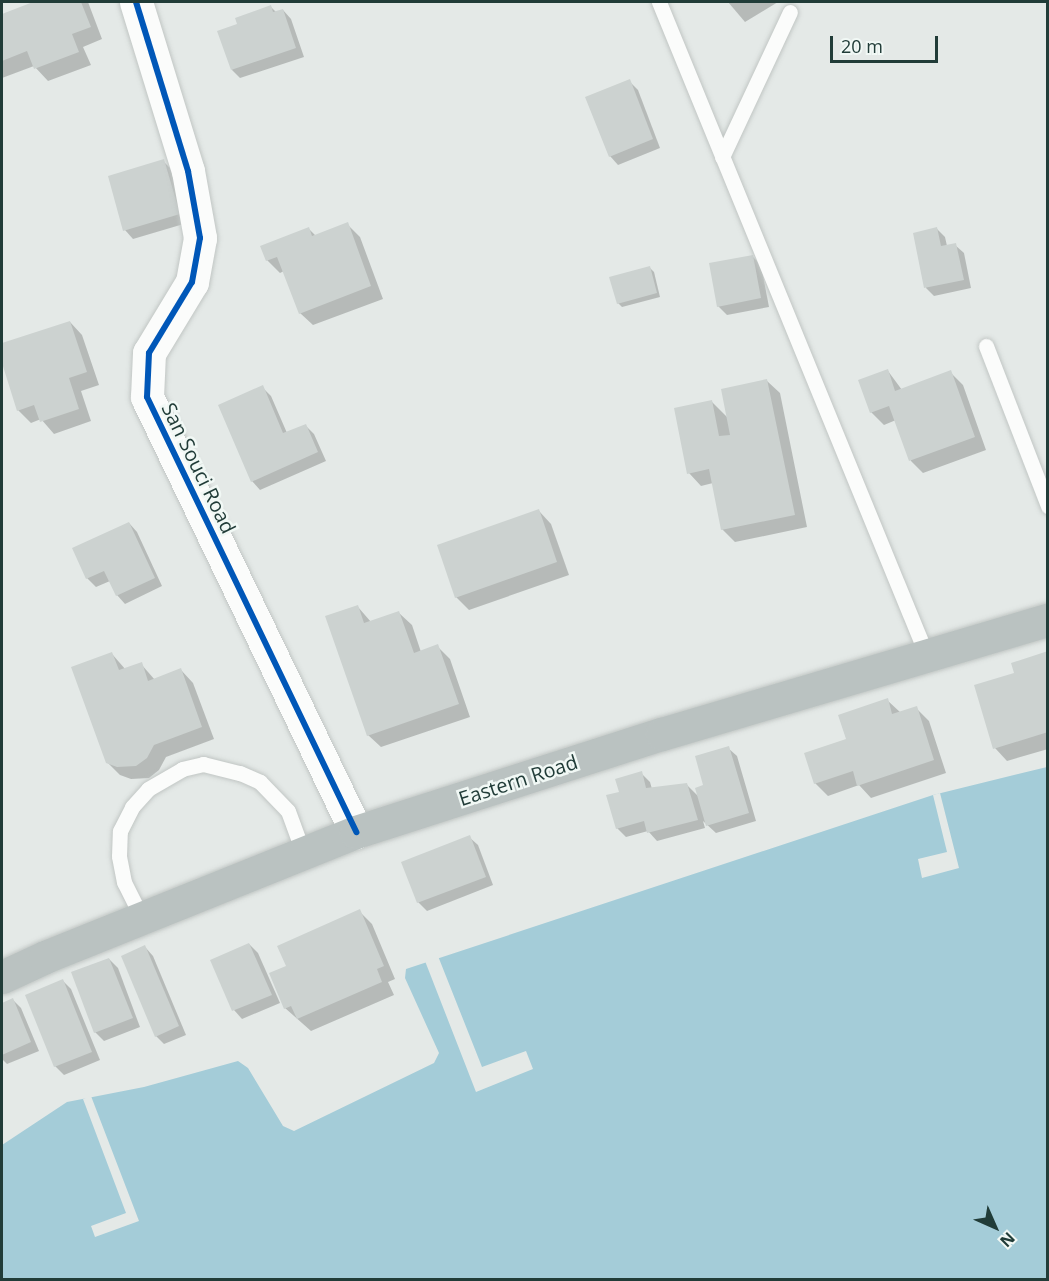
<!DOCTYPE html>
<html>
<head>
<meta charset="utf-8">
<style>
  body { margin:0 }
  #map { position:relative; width:1049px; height:1281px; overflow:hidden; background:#e4e9e7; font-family:"Open Sans",sans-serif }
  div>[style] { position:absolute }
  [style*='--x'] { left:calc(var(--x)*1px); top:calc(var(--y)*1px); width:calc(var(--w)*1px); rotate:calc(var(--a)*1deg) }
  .water>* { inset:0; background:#a4ccd8 }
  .pier>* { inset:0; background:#e4e9e7 }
  .shadow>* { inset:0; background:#0003 }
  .building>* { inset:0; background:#ccd2d0 }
  .roads { filter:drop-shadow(0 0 2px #c1c6c4) drop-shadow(0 0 2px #c1c6c4) }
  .lane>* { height:15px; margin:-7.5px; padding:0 7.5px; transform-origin:7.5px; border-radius:7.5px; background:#fbfcfb }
  .secondary>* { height:33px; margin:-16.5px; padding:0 16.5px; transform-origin:16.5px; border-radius:16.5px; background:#fbfcfb }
  .highway>* { height:33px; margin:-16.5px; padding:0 16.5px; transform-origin:16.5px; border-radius:16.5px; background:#bac2c1 }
  .cycleway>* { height:6px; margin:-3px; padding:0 3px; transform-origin:3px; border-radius:3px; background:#0057b8 }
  span { translate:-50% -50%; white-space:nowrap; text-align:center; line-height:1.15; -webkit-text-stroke:5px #f1f8f5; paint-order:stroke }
  .street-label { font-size:20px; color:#213c38 }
  .frame { position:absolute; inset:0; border:3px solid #213c38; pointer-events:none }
  .north { position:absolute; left:965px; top:1197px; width:60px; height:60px; -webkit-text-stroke:4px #f1f8f5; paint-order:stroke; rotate:135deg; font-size:16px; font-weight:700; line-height:24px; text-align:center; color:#213c38 }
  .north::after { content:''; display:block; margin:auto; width:21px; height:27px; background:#213c38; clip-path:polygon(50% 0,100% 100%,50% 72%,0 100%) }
  .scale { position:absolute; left:830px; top:36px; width:108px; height:27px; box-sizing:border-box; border:3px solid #213c38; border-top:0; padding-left:8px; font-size:18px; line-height:21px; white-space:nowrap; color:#213c38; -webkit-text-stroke:4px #f1f8f5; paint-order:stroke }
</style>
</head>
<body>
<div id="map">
  <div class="water">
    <i style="clip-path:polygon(1047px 767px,1047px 1279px,2px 1280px,2px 1145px,67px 1102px,144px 1087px,238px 1061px,248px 1068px,283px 1126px,294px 1131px,434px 1063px,439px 1053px,405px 978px,406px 969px,933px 795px)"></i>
  </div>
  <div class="pier">
    <i style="clip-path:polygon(940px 793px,959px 868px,922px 878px,918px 859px,947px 852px,933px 795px)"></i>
    <i style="clip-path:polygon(438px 956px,482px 1067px,526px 1051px,533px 1069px,476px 1092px,425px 961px)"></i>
    <i style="clip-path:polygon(91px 1096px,139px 1221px,95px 1237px,91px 1226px,126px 1213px,83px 1099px)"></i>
  </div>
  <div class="shadow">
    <i style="clip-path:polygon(37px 2px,88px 2px,102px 39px,83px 47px,91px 65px,48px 81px,34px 66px,2px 78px,2px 15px)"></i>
    <i style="clip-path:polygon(728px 2px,778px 2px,745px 22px)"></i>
    <i style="clip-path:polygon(271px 7px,276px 12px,283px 10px,291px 19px,304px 57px,240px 78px,232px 70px,239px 25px)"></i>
    <i style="clip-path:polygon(629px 81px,638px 90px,660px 148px,618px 165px,610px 156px)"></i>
    <i style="clip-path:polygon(163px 161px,172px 170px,187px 223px,133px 239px,125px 230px)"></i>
    <i style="clip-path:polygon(347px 224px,360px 237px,383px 299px,313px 325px,300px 313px,284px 271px,280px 273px,267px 260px,309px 229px,316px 236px)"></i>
    <i style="clip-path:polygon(937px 229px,945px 237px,947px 246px,955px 245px,964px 253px,971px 288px,934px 296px,926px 288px)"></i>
    <i style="clip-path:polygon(752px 256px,761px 265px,769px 307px,727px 315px,718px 306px)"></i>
    <i style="clip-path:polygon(650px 268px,654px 272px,660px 297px,622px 307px,618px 303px)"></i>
    <i style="clip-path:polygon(70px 322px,82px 335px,99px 385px,81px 391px,91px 421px,54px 434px,41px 419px,31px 423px,18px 410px,2px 358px,2px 345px)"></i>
    <i style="clip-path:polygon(888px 371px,902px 390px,950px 372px,963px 385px,986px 450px,923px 473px,911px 461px,896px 420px,884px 425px,871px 412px)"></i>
    <i style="clip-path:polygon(767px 381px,780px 393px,807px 527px,735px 542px,722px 529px,713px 483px,701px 486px,689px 473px,711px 401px,728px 418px)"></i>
    <i style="clip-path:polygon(262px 387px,271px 396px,287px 433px,305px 425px,314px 434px,326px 461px,260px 490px,252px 481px)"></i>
    <i style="clip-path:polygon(539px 511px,551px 524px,569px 575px,469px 610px,456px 597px)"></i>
    <i style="clip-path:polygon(129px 523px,137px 532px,162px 586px,125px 604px,117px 595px,110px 581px,96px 587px,87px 578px)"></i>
    <i style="clip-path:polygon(358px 607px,371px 622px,399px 613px,412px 625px,421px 652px,437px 646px,450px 659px,470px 717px,381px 747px,368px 735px)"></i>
    <i style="clip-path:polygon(1048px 653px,1048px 749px,1007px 761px,995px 748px,1016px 674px)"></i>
    <i style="clip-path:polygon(112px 654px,126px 670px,141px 664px,155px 680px,181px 670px,193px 683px,214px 739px,166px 757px,159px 770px,149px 778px,131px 779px,120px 775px,107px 762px)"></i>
    <i style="clip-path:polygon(887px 700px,901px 713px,916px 708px,929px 721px,946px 773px,871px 798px,859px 785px,828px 796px,815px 783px,848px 740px)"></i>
    <i style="clip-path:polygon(728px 748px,737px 756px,756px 821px,716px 833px,703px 821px,705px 828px,657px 841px,648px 831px,626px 837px,617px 828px,621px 793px,641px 773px,650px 782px,652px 789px,687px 785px,699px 797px)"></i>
    <i style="clip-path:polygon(469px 837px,478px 845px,493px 885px,427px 911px,418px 902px)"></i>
    <i style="clip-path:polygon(359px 911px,372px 924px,395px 979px,388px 982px,394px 995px,311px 1031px,285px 1008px,288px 967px)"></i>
    <i style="clip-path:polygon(249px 944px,258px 953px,280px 1003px,242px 1019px,234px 1010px,212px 961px)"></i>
    <i style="clip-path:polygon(145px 947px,153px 956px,186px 1035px,164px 1044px,156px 1036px)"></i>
    <i style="clip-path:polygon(109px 959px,118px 968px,140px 1027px,104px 1041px,95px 1032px)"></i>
    <i style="clip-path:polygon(63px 981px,71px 989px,100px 1060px,64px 1075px,55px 1066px)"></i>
    <i style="clip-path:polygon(13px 1000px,21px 1008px,39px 1051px,7px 1064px,2px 1059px,2px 1004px)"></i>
  </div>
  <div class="building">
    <i style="clip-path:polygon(33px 2px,81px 2px,91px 27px,72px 34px,79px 52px,34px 69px,27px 51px,2px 61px,2px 14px)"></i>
    <i style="clip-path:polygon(271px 5px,273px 12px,283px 9px,296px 48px,231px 70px,217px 31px,237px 24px,235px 18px)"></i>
    <i style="clip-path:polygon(630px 79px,653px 139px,609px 157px,585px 97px)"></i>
    <i style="clip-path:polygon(164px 159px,180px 214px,123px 231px,108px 176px)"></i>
    <i style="clip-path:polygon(348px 222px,371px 286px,299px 314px,277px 257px,266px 261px,260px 246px,309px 227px,312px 236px)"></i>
    <i style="clip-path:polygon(937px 227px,941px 246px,956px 243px,964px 280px,924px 288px,913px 233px)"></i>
    <i style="clip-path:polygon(753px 255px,761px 298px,717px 307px,709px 263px)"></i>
    <i style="clip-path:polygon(650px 266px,657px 293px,617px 304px,609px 277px)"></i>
    <i style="clip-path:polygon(70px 321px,87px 372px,69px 378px,79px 409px,40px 422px,34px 405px,17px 411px,2px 363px,2px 343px)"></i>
    <i style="clip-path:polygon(888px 369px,895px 391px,951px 370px,975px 437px,909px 461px,889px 406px,870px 413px,858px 380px)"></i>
    <i style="clip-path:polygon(767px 379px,795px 515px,721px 530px,709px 469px,687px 474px,674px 408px,712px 400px,719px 436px,730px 435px,721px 389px)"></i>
    <i style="clip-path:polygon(263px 385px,283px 433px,306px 424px,318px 452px,251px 482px,218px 405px)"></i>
    <i style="clip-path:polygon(539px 509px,557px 562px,455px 598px,437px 545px)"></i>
    <i style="clip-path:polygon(129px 522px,155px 578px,116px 596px,104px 571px,86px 579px,72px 548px)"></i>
    <i style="clip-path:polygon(358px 605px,364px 623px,399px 611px,414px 653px,438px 644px,459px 704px,367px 736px,325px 616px)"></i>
    <i style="clip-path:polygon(1048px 651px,1048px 732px,993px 749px,974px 685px,1014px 673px,1011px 663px)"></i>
    <i style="clip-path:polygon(112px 652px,119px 670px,142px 662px,148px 681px,181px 668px,202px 727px,154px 745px,147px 758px,136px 766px,117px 767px,106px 763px,71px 667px)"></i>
    <i style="clip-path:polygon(888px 698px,892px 714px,917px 706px,934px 760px,857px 786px,853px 771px,814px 784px,804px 753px,846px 739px,838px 715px)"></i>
    <i style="clip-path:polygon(729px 746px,749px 813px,706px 826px,695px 788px,703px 785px,695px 756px)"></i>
    <i style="clip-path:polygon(642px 771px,646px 788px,687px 783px,698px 820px,647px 833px,644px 821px,616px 829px,606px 795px,619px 792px,615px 779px)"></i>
    <i style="clip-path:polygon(470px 835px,486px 877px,417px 903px,401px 862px)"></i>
    <i style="clip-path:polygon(360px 909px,384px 966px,377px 969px,382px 982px,297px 1019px,291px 1006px,284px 1009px,269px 973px,286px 966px,277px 946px)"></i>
    <i style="clip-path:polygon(249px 943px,272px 995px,232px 1011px,210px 960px)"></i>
    <i style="clip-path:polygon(145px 945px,179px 1026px,155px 1037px,121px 956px)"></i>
    <i style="clip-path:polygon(109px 958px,133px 1018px,94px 1033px,71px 972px)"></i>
    <i style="clip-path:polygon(63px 979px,92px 1052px,54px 1067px,25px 995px)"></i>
    <i style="clip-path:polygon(13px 998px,31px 1042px,2px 1055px,2px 1003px)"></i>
  </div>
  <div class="roads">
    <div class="lane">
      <i style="--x:659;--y:2;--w:707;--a:67.72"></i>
      <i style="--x:722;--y:157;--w:160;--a:-64.9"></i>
      <i style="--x:986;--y:346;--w:172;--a:68.8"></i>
      <i style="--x:142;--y:918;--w:40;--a:-116.6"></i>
      <i style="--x:124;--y:882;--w:26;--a:-101"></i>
      <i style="--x:119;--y:856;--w:25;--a:-88"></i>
      <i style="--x:120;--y:831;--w:27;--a:-63"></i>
      <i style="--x:132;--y:807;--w:24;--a:-48"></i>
      <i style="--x:148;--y:789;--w:39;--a:-30"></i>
      <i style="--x:182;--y:769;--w:22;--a:-13"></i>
      <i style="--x:203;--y:764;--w:38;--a:14"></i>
      <i style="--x:240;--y:773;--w:22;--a:24"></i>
      <i style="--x:260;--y:782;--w:40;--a:46"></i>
      <i style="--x:288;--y:811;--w:44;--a:69.9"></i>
    </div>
    <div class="secondary">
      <i style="--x:136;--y:2;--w:177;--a:72.9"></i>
      <i style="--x:188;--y:171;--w:68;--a:79.8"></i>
      <i style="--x:200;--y:238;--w:45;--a:100.3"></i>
      <i style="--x:192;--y:282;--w:83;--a:121.2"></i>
      <i style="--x:149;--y:353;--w:44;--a:92.6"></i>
      <i style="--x:147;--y:397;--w:483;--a:64.3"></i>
    </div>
    <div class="highway">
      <i style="--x:2;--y:977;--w:47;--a:-24.9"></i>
      <i style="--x:45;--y:957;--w:335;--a:-21.9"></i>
      <i style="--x:356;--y:832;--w:321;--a:-17.8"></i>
      <i style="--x:662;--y:734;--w:402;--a:-16.5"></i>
    </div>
  </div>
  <div class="cycleway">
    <i style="--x:136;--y:2;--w:177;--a:72.9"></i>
    <i style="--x:188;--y:171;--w:68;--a:79.8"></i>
    <i style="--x:200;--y:238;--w:45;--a:100.3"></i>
    <i style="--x:192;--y:282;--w:83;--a:121.2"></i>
    <i style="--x:149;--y:353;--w:44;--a:92.6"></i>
    <i style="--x:147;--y:397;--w:483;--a:64.3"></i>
  </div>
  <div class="street-label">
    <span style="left:199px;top:468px;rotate:64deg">San Souci Road</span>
    <span style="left:518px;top:780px;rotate:-18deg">Eastern Road</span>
  </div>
  <div class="frame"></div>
  <div class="north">N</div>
  <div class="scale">20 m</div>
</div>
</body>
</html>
